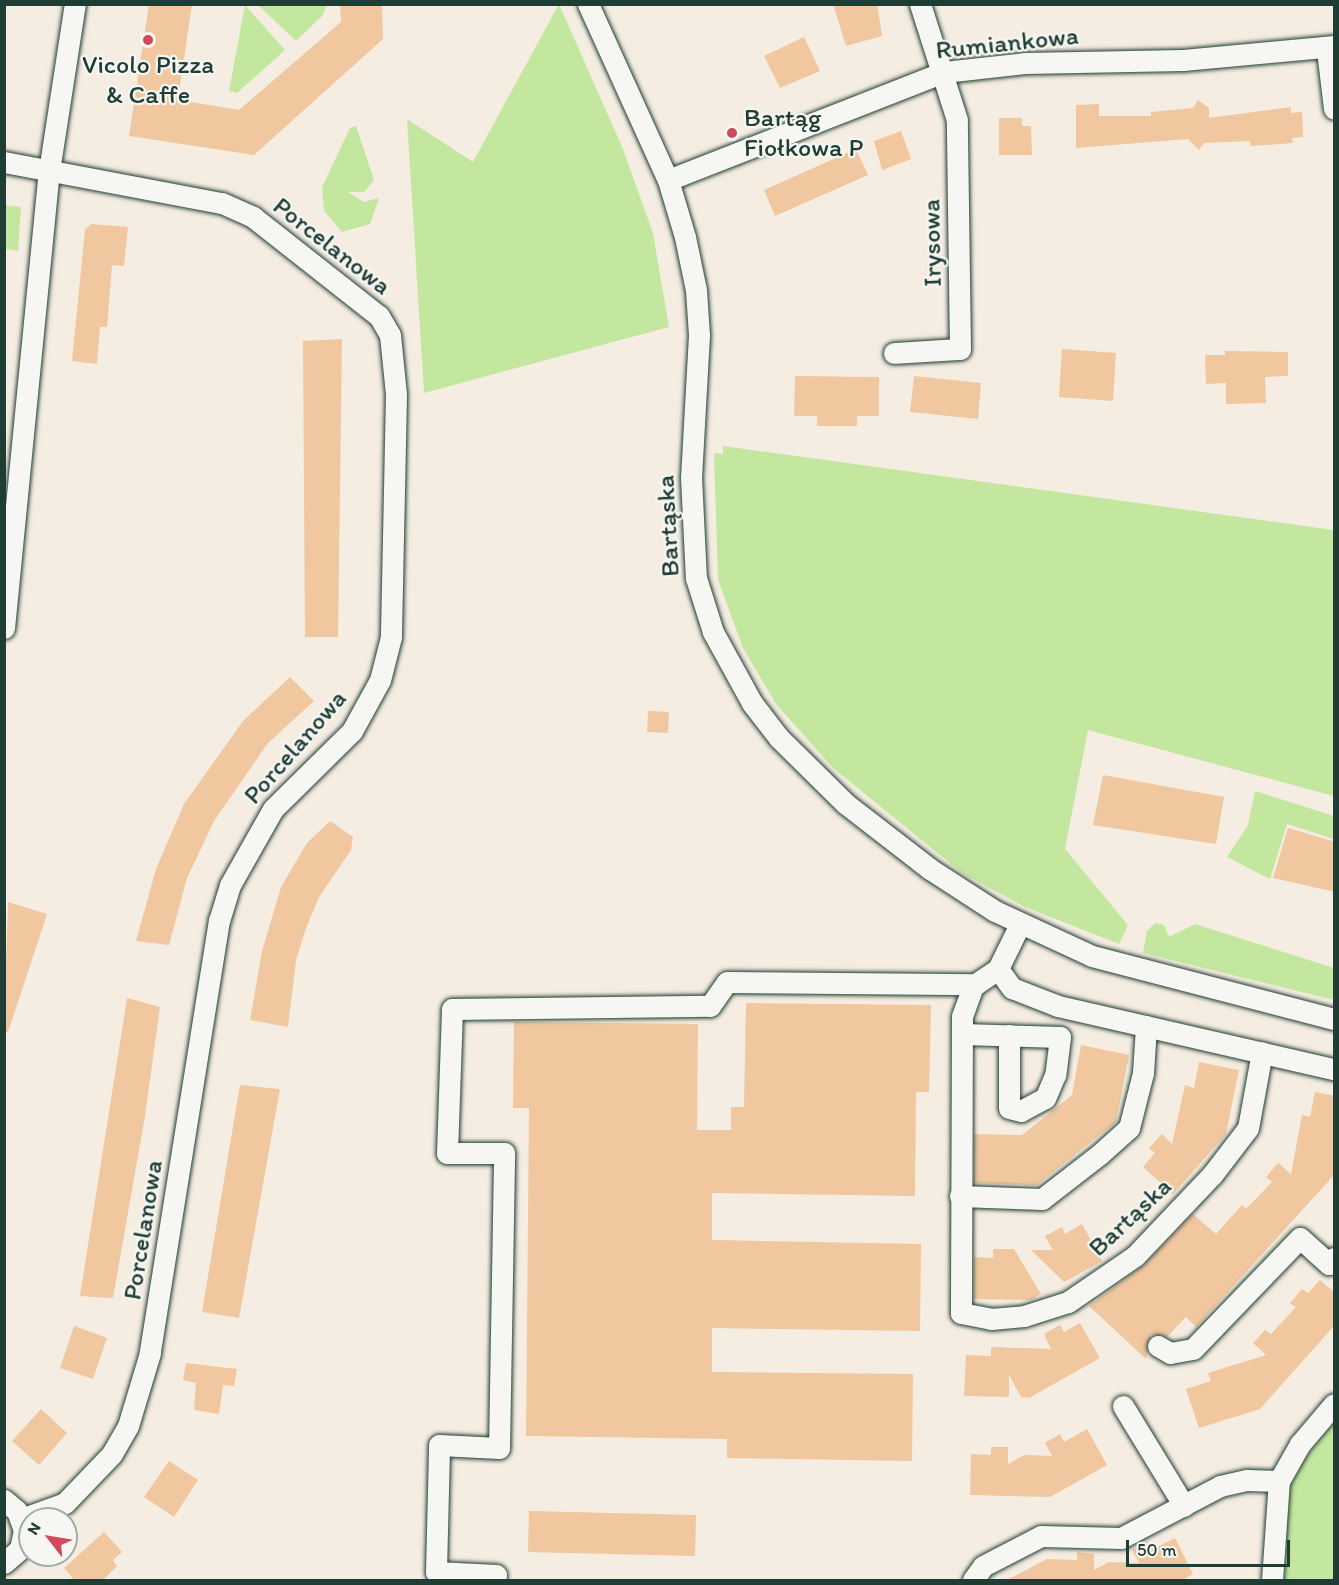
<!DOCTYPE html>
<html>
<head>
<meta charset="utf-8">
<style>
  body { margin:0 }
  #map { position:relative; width:1339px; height:1585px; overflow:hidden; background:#f5ede1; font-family:Itim,sans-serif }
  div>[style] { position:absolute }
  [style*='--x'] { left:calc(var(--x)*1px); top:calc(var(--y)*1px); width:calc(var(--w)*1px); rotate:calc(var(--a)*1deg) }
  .green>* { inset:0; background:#c4e7a0 }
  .building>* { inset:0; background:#f0c79f }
  .roads { filter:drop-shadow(0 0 2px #1f3d34) drop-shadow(0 0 2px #1f3d34) }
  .minor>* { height:21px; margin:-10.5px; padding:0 10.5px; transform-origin:10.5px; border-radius:10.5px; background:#f6f6f2 }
  .dots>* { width:16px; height:16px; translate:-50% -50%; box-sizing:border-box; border:3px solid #f6f6f2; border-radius:50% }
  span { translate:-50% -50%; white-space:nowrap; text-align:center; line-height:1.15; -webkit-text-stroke:4.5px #f6f6f2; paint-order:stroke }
  .street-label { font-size:26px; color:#1f3d34 }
  .poi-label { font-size:26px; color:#1f3d34 }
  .left { translate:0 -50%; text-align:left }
  .frame { position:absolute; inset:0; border:6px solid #1f3d34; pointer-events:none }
  .north { position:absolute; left:18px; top:1507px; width:60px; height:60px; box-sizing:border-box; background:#f6f6f2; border:2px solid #a0aca6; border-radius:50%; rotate:301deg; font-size:16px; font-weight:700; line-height:24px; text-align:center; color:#1f3d34 }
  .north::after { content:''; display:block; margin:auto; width:21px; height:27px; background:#d1495b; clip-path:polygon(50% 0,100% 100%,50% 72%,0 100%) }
  .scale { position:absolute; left:1126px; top:1540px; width:164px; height:27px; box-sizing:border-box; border:3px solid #1f3d34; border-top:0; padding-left:8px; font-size:18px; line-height:21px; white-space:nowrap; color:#1f3d34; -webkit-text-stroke:4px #f6f6f2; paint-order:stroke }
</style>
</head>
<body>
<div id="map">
  <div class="green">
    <i style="clip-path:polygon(559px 4px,623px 149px,653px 233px,669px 327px,424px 393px,407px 119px,473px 162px)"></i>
    <i style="clip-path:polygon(245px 5px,285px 50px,237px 93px,229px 91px)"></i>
    <i style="clip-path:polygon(258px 5px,327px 5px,322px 16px,296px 41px)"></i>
    <i style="clip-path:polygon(356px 126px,374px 180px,364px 192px,348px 192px,364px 202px,379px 198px,370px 224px,342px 232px,324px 211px,322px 187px,350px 128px)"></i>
    <i style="clip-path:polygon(4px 205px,21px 207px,18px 251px,5px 249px)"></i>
    <i style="clip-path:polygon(723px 446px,1334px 530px,1334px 796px,1088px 730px,1065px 849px,1128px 925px,1119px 944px,1025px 907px,962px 873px,833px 768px,776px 704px,743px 648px,718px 580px,714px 453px,723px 454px)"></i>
    <i style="clip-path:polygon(1255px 791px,1334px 816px,1334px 839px,1287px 824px,1270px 879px,1227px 857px,1248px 825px)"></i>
    <i style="clip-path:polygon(1155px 923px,1164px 925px,1169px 937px,1195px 924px,1334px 968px,1334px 1000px,1143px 953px,1147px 931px)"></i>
    <i style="clip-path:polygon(1334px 1422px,1334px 1580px,1284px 1580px,1284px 1522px,1289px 1489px,1305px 1458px)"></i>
  </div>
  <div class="building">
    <i style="clip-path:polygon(149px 4px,192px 4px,178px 100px,239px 110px,341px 22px,340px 4px,382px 4px,383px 39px,254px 155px,129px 136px)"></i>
    <i style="clip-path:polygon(833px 4px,877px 4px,882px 36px,846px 46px)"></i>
    <i style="clip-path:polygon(804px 37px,820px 71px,780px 88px,764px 56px)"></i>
    <i style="clip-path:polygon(1198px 100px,1209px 108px,1209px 118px,1291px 107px,1291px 113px,1302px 112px,1303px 137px,1292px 138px,1293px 143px,1251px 146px,1250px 141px,1204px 143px,1199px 150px,1188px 139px,1076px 148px,1076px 105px,1099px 104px,1099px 116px,1151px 116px,1151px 112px,1193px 108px)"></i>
    <i style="clip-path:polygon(999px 118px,1022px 118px,1022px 126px,1031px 126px,1032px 155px,999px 155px)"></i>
    <i style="clip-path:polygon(901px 131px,911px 159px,882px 170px,874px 141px)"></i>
    <i style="clip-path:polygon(856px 149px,868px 175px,775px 216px,764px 190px)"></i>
    <i style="clip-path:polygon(91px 224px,128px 227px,124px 266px,112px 265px,107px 327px,100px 327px,97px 364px,72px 361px,85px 230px)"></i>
    <i style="clip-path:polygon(342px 339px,338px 637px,305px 637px,303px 341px)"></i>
    <i style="clip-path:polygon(1062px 349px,1116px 353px,1113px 401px,1059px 397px)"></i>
    <i style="clip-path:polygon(1225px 351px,1288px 352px,1288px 376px,1265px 377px,1266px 403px,1226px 404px,1226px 383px,1206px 384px,1205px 355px,1225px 355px)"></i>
    <i style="clip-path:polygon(795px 376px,879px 377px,879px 416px,857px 416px,857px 426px,817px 426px,817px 416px,794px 416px)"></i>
    <i style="clip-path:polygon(914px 376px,981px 383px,978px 419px,910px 412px)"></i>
    <i style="clip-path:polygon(290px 677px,314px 701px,268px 743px,214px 821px,187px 878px,169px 945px,136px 941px,156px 869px,184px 804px,243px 721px)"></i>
    <i style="clip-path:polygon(648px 711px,669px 712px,668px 733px,647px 732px)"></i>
    <i style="clip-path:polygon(1103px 775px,1224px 797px,1216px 844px,1093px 825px)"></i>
    <i style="clip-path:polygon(330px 821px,353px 837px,351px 850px,319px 897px,306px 928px,296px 960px,288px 1027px,250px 1020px,262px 951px,281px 887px,307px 843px)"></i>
    <i style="clip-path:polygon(1288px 828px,1335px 842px,1335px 892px,1273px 878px)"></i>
    <i style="clip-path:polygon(8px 902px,47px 914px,8px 1032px,4px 1031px)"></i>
    <i style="clip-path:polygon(127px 998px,160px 1007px,145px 1116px,113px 1298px,80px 1296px)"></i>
    <i style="clip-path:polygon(746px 1003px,931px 1005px,929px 1092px,916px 1092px,915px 1196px,712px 1193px,712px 1240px,921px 1244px,920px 1331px,712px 1328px,712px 1372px,913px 1374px,912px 1461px,727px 1458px,727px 1439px,526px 1436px,529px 1108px,513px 1108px,514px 1022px,698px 1024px,697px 1130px,731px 1130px,731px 1107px,744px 1107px)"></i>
    <i style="clip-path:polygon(1081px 1045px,1129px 1055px,1116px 1122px,1037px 1185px,974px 1183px,974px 1134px,1022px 1135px,1072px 1095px)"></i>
    <i style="clip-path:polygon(1199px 1062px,1239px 1070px,1226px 1134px,1173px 1194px,1143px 1167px,1155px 1153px,1149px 1148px,1162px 1134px,1172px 1144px,1185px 1085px,1194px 1088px)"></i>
    <i style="clip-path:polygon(240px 1085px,280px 1089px,239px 1318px,202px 1312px)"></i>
    <i style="clip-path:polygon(1315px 1092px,1335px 1096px,1335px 1174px,1196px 1327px,1186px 1317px,1167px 1337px,1151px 1335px,1146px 1359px,1089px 1306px,1144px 1265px,1193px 1214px,1216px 1234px,1242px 1205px,1246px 1209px,1272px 1182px,1266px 1177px,1278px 1163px,1291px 1174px,1302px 1115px,1310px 1117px)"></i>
    <i style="clip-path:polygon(1082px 1224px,1102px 1261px,1064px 1282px,1031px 1250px,1053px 1250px,1045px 1236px,1062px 1227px,1065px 1234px)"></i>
    <i style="clip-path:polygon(993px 1249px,1014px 1249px,1041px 1294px,1031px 1300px,974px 1299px,974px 1257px,993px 1258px)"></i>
    <i style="clip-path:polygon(1320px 1280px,1335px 1293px,1335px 1325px,1260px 1409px,1199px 1428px,1186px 1389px,1211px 1381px,1208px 1373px,1266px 1355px,1253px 1343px,1265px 1330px,1271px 1334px,1296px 1307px,1290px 1303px,1302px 1289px,1308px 1293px)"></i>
    <i style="clip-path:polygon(1080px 1323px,1100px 1358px,1029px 1398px,1021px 1397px,1009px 1375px,1009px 1397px,964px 1396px,966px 1355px,991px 1356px,991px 1347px,1051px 1349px,1044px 1334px,1060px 1325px,1064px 1332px)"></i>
    <i style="clip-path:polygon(74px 1326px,107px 1338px,93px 1379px,60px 1368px)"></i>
    <i style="clip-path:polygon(186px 1363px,237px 1369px,234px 1386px,223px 1385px,219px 1414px,194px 1410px,196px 1383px,183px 1380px)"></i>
    <i style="clip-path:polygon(41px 1409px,67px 1433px,39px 1465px,12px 1441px)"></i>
    <i style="clip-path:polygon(1087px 1429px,1107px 1465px,1050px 1497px,970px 1495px,971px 1454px,991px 1455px,991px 1447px,1008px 1447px,1008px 1464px,1024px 1455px,1052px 1456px,1045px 1443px,1060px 1434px,1064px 1442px)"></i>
    <i style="clip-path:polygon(169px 1461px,198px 1480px,174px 1517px,144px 1497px)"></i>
    <i style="clip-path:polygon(529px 1511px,696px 1515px,695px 1556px,528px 1552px)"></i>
    <i style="clip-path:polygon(104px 1532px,122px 1552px,113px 1560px,117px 1566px,102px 1581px,75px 1581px,64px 1568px)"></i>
    <i style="clip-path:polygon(1175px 1538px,1193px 1574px,1181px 1581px,1005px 1581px,1047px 1559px,1077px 1560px,1077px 1552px,1094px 1554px,1094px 1570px,1109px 1562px,1139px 1563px,1132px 1550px,1147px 1542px,1151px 1550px)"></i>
  </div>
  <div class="roads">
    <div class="minor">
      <i style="--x:588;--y:4;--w:193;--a:65.6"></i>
      <i style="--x:668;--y:180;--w:59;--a:73.4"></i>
      <i style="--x:685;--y:237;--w:54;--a:78.3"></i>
      <i style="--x:696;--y:290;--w:45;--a:86.2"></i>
      <i style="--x:699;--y:335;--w:142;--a:93.2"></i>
      <i style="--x:691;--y:477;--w:101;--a:87.2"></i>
      <i style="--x:696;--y:578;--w:57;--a:72.5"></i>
      <i style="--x:713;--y:632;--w:81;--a:61.2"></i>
      <i style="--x:752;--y:703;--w:44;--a:52.4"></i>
      <i style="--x:779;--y:738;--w:94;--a:44.6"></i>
      <i style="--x:846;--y:804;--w:106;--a:37.7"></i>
      <i style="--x:930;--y:869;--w:77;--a:32.9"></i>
      <i style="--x:995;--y:911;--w:107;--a:24.9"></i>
      <i style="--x:1092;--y:956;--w:250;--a:14.6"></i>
      <i style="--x:1327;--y:50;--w:59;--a:83.2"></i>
      <i style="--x:4;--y:162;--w:222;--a:10.7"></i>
      <i style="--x:222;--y:203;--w:34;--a:24"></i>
      <i style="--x:253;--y:217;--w:160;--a:38.2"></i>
      <i style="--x:379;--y:316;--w:22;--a:60"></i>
      <i style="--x:390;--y:335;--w:59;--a:84.2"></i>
      <i style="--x:396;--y:394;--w:243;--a:91.2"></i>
      <i style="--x:391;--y:637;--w:44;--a:104.3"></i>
      <i style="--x:380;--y:680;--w:58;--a:118.8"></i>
      <i style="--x:352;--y:731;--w:111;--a:135.4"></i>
      <i style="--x:273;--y:809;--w:87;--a:119.5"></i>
      <i style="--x:230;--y:885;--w:37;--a:107"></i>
      <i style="--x:219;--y:920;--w:438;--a:99.1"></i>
      <i style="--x:150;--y:1353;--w:76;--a:106.8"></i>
      <i style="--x:128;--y:1426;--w:32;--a:120"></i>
      <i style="--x:112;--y:1454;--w:68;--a:133.8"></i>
      <i style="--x:65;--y:1503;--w:47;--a:160"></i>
      <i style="--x:668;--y:180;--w:296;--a:-21.4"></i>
      <i style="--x:944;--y:72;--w:81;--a:-6.3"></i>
      <i style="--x:1025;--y:63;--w:158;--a:-1.1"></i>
      <i style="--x:1183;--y:60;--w:152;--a:-5.3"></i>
      <i style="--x:894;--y:353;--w:66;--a:-3.5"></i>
      <i style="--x:960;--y:349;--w:229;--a:-90.8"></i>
      <i style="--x:957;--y:120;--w:122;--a:-107.7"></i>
      <i style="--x:4;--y:628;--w:459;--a:-84.4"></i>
      <i style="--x:49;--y:171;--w:169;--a:-81.2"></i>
      <i style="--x:1020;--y:924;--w:50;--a:116.1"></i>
      <i style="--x:998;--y:969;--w:24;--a:54"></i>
      <i style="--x:1012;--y:988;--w:49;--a:21.4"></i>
      <i style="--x:1058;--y:1006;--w:283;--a:12.9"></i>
      <i style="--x:998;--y:969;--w:30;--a:146"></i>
      <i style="--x:973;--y:986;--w:32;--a:110"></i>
      <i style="--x:962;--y:1016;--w:297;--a:90.2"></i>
      <i style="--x:961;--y:1313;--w:31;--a:11"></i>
      <i style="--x:991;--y:1319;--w:33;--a:-5"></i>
      <i style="--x:1024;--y:1316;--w:46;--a:-17.7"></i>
      <i style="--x:1068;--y:1302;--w:81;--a:-34.5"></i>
      <i style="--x:1135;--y:1256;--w:112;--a:-46.5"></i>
      <i style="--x:1212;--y:1175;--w:59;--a:-52.5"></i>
      <i style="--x:1248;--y:1128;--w:77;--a:-79.6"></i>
      <i style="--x:963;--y:1034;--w:97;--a:1.8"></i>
      <i style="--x:1060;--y:1037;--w:38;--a:97"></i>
      <i style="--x:1055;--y:1075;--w:25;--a:113"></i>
      <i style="--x:1045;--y:1098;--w:27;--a:152"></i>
      <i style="--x:1021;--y:1111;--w:12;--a:-166"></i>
      <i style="--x:1009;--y:1108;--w:73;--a:-90"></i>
      <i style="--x:960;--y:1196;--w:82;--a:2.1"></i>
      <i style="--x:1042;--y:1199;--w:73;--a:-37.8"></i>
      <i style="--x:1100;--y:1154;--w:39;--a:-42"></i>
      <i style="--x:1129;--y:1128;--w:57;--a:-75.7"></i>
      <i style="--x:1143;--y:1073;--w:47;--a:-86.3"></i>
      <i style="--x:1158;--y:1346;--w:14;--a:30"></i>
      <i style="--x:1170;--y:1353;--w:23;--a:-10"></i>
      <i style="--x:1193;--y:1349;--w:154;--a:-46.1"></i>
      <i style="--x:1300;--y:1238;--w:39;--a:42"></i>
      <i style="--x:1329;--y:1264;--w:8;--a:-50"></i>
      <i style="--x:1123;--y:1406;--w:117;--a:58.6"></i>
      <i style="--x:4;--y:1500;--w:17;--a:40"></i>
      <i style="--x:17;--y:1511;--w:20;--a:70"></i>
      <i style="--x:24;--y:1530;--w:19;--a:102"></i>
      <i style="--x:20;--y:1549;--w:21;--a:139"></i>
      <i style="--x:495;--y:1580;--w:5;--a:-79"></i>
      <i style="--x:496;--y:1575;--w:60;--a:-177.1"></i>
      <i style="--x:436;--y:1572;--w:127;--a:-88.6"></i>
      <i style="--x:439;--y:1445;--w:60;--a:2.9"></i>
      <i style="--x:499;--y:1448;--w:295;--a:-89"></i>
      <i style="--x:504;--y:1153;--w:57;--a:180"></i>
      <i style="--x:447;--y:1153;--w:144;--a:-88"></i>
      <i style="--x:452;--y:1009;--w:258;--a:-0.7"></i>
      <i style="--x:710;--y:1006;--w:29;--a:-55"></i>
      <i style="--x:727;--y:982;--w:249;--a:0.5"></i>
      <i style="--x:973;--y:1580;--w:17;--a:-54"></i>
      <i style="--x:983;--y:1566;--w:65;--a:-27.3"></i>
      <i style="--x:1041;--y:1536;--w:80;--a:1.4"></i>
      <i style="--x:1121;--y:1538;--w:112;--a:-27.7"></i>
      <i style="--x:1220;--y:1486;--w:28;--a:-13"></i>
      <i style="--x:1247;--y:1480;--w:32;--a:2"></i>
      <i style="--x:1272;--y:1580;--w:99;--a:-86"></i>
      <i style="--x:1279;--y:1481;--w:43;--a:-60.4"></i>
      <i style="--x:1300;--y:1444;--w:52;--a:-49.6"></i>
    </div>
  </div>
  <div class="dots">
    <i style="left:148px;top:40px;background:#d1495b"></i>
    <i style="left:732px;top:133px;background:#d1495b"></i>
  </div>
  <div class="street-label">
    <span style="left:1007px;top:43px;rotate:-6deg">Rumiankowa</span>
    <span style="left:932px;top:243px;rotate:-91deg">Irysowa</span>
    <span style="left:332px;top:246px;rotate:38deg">Porcelanowa</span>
    <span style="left:668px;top:526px;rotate:-93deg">Bartąska</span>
    <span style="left:295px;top:747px;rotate:-49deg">Porcelanowa</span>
    <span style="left:1130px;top:1217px;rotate:-43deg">Bartąska</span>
    <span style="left:143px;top:1230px;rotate:-81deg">Porcelanowa</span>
  </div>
  <div class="poi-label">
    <span style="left:148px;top:80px">Vicolo Pizza<br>&amp; Caffe</span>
    <span class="left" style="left:744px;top:133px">Bartąg<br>Fiołkowa P</span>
  </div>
  <div class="frame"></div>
  <div class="north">N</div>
  <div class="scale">50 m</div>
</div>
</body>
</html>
